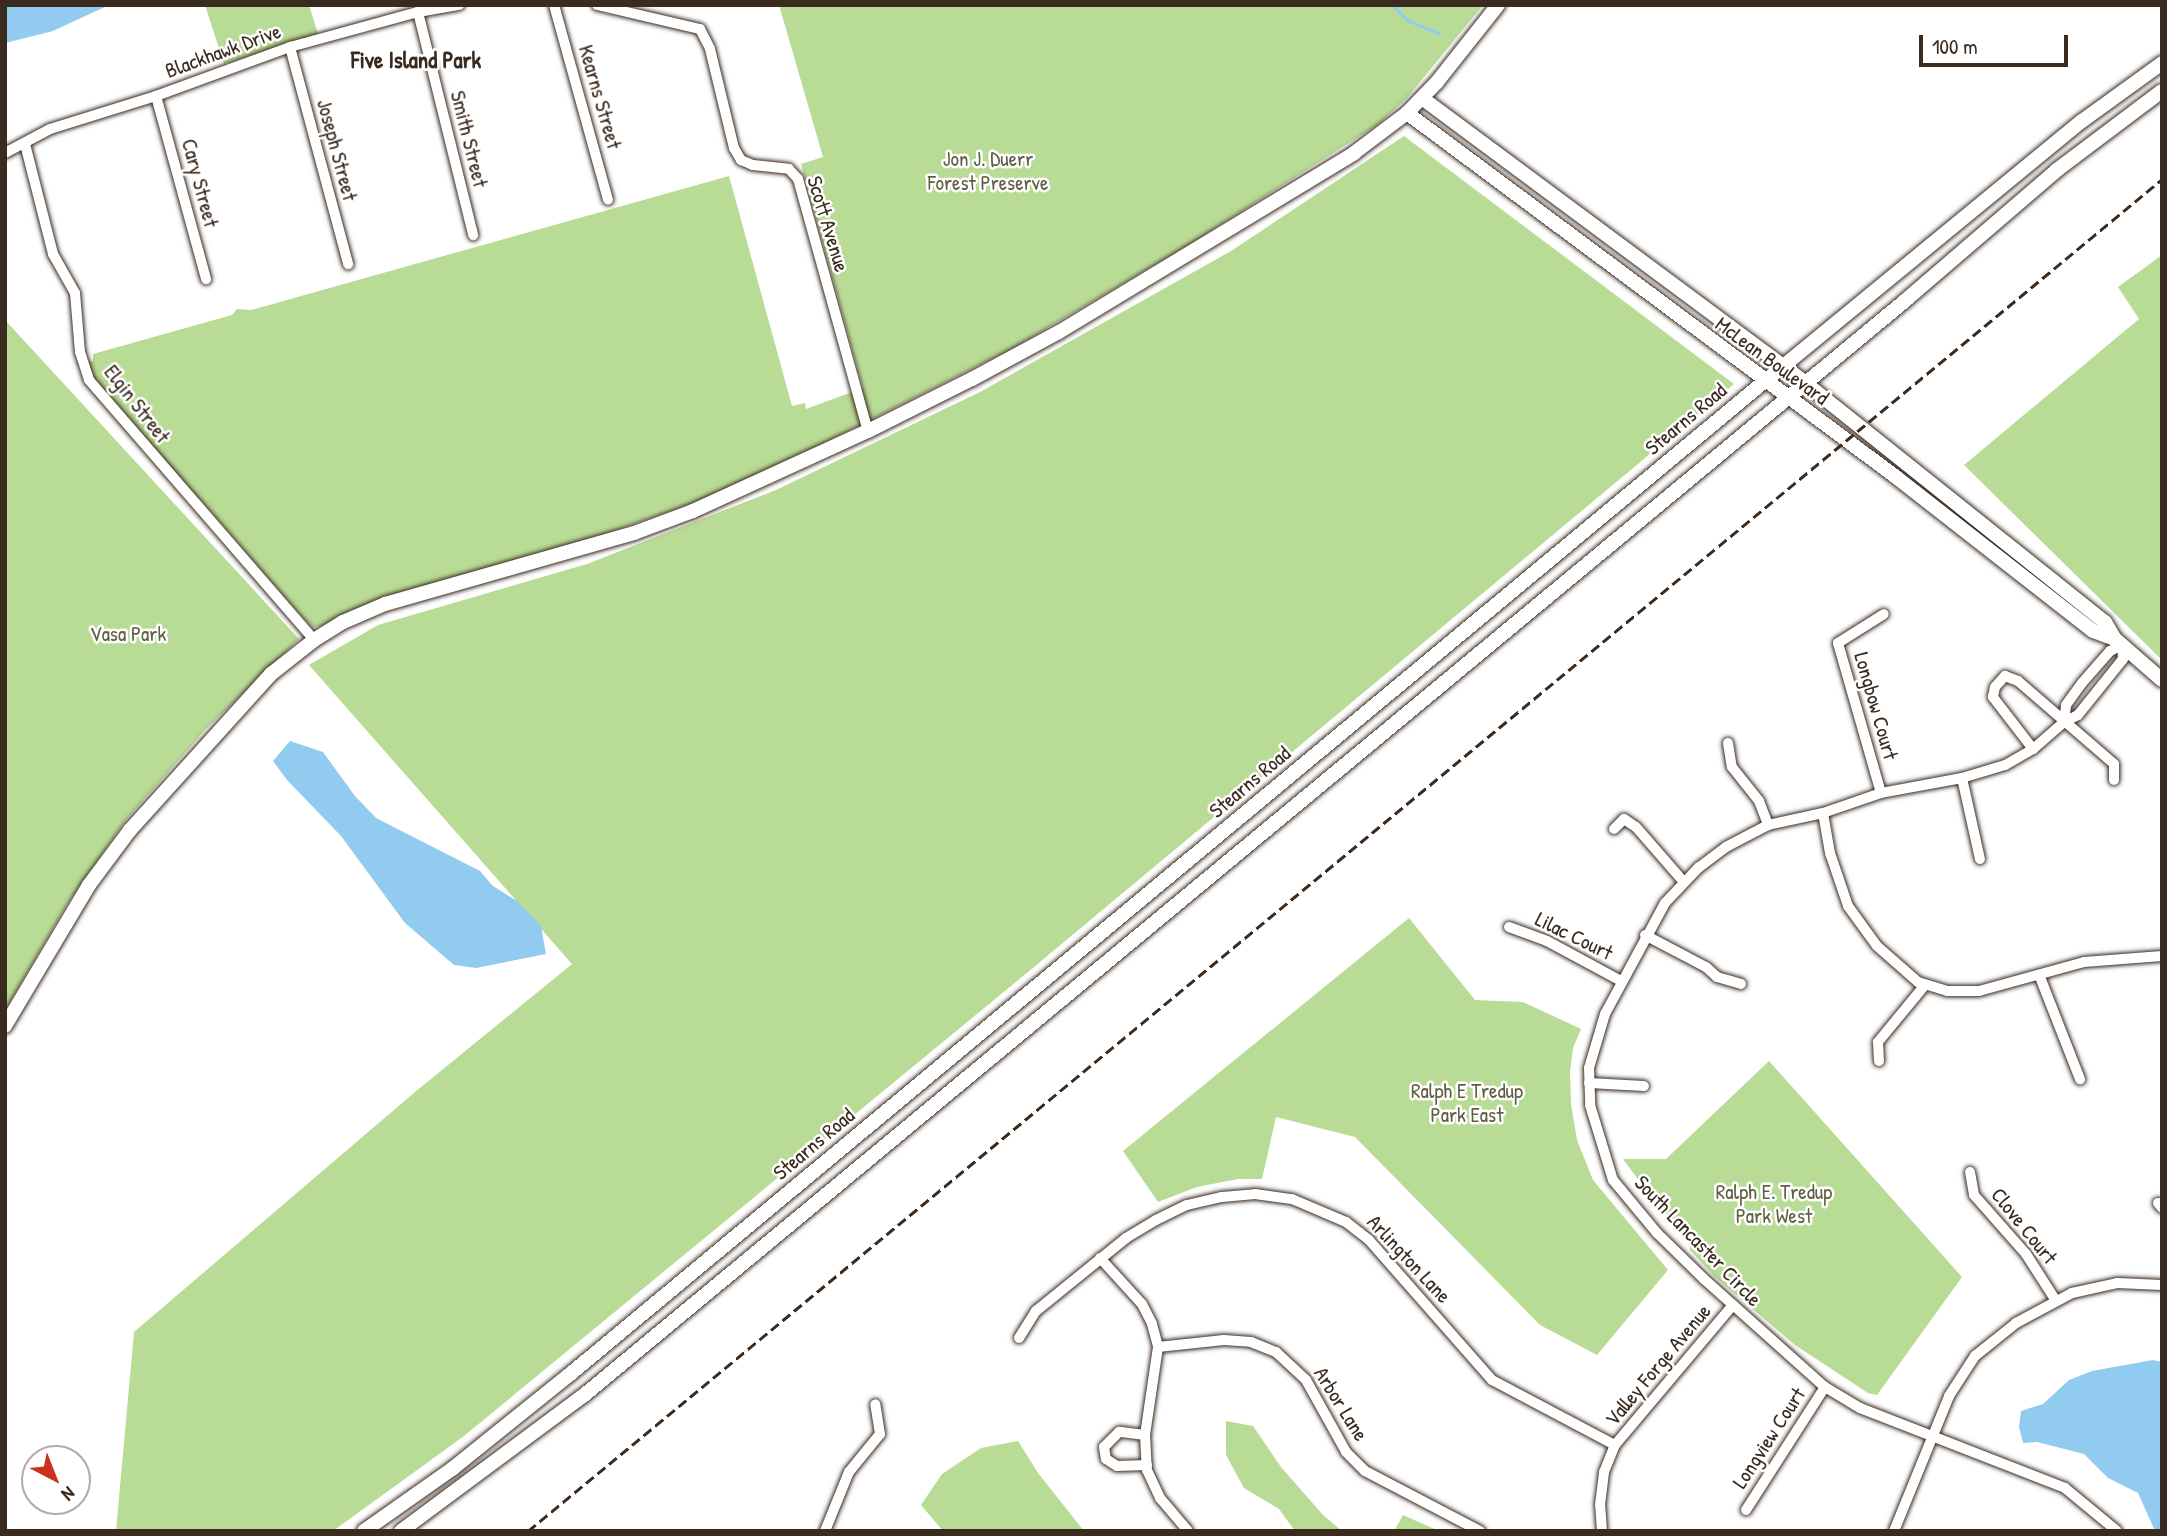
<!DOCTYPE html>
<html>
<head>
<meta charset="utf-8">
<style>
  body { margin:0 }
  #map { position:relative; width:2167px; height:1536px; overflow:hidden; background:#fff; font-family:"Patrick Hand",sans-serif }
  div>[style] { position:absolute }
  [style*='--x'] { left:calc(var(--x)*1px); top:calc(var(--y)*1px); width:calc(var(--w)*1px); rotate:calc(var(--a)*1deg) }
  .green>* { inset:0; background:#b8db95 }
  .water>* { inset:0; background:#91cbf0 }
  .stream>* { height:2.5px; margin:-1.25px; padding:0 1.25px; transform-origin:1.25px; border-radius:1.25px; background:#91cbf0 }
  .roads { filter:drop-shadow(0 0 2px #3b2a1e) drop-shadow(0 0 2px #3b2a1e) }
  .minor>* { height:10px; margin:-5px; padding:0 5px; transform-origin:5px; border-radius:5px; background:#fff }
  .major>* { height:14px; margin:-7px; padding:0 7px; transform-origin:7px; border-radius:7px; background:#fff }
  .rail>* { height:2.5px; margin-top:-1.25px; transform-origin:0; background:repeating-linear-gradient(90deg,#3b2a1e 0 10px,transparent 0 15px) }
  span { translate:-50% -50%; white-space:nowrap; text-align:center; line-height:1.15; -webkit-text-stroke:5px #fff; paint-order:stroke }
  .street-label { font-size:21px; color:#3b2a1e }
  .park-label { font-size:21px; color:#605f42 }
  .neighbourhood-label { font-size:23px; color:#3b2a1e; font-weight:700 }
  .frame { position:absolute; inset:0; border:7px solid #3b2a1e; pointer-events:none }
  .north { position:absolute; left:21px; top:1445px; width:70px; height:70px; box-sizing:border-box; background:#fff; border:2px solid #b1aaa5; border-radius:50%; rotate:138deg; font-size:19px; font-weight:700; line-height:28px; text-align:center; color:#3b2a1e }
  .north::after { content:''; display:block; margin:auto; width:24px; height:32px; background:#c8321e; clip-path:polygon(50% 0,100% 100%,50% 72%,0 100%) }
  .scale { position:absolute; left:1919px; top:35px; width:149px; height:32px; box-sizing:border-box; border:4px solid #3b2a1e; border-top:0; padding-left:9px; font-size:21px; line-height:24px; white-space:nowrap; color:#3b2a1e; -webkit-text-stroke:5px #fff; paint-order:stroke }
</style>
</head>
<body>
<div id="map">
  <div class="green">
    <i style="clip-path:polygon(205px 5px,309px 5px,318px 34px,224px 64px)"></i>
    <i style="clip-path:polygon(779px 5px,1483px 5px,1406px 99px,1377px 125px,1188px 245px,1013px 348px,826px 442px,701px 500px,602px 535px,453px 578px,322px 626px,312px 627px,304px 619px,199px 498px,195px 501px,76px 363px,93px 361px,93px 354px,232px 315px,237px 309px,251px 310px,729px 176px,792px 406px,805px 403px,806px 409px,863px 388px,801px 164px,823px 157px)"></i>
    <i style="clip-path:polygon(1404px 136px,1734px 384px,1028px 972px,464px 1436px,333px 1531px,116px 1531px,134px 1332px,415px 1092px,572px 964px,309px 665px,378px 625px,587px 564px,776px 490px,980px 392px,1231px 251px)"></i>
    <i style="clip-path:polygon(2162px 255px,2162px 660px,1964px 465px,2139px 319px,2118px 287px)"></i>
    <i style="clip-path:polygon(5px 320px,299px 639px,206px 729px,125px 821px,67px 904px,5px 1010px)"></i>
    <i style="clip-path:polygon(1409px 918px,1475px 1000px,1523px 1002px,1581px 1029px,1573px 1048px,1570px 1072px,1571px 1104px,1577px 1140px,1593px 1180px,1668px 1270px,1597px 1355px,1540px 1325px,1355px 1137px,1276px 1117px,1262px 1179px,1238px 1179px,1197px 1187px,1158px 1202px,1123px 1151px)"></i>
    <i style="clip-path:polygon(1769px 1061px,1962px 1277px,1877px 1395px,1868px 1393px,1795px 1345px,1714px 1276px,1690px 1250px,1690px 1241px,1648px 1193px,1623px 1159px,1666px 1159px)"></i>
    <i style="clip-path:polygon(1226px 1421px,1253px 1426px,1281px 1467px,1323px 1515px,1342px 1531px,1295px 1531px,1279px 1509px,1244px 1488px,1226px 1455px)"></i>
    <i style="clip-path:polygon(1018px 1441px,1038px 1473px,1084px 1531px,943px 1531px,921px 1505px,942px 1474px,981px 1448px)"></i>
    <i style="clip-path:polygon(1403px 1515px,1439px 1531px,1394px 1531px)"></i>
  </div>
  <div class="water">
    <i style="clip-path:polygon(5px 5px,109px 5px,53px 31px,5px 43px)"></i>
    <i style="clip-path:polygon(290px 741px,323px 752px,355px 796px,376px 818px,480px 871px,493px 886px,517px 901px,541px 926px,546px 954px,476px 968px,454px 965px,405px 923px,341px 836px,287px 780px,273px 761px)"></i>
    <i style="clip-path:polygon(2153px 1360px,2162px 1362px,2162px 1531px,2155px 1531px,2138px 1493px,2108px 1478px,2084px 1454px,2037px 1442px,2023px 1443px,2019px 1427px,2021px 1411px,2043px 1404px,2069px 1380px,2092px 1371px)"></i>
  </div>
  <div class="stream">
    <i style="--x:1393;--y:5;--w:23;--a:45"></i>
    <i style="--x:1409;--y:21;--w:32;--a:22"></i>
  </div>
  <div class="roads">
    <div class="minor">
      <i style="--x:554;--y:5;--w:202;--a:74.5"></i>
      <i style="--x:597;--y:5;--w:106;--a:13.1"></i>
      <i style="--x:700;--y:29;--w:22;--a:63"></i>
      <i style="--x:710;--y:49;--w:102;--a:76.4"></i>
      <i style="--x:734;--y:148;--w:14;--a:60"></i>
      <i style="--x:741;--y:160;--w:13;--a:23"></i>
      <i style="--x:753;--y:165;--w:36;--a:6"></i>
      <i style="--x:789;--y:169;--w:13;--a:48"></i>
      <i style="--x:798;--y:179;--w:262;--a:74.5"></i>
      <i style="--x:418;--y:12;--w:230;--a:76.1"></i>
      <i style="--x:290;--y:47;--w:225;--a:75"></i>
      <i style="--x:156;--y:96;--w:190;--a:74.7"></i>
      <i style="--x:25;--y:144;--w:114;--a:75.7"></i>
      <i style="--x:53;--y:254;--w:45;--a:60.6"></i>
      <i style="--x:75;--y:293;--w:59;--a:85.2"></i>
      <i style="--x:80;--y:352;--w:29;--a:72"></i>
      <i style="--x:89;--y:380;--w:344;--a:49.1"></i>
      <i style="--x:5;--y:153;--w:51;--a:-28.1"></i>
      <i style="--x:50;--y:129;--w:111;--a:-17.3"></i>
      <i style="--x:156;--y:96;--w:143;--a:-20.1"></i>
      <i style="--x:290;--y:47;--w:133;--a:-15.3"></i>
      <i style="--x:418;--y:12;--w:42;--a:-9.7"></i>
      <i style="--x:2064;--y:722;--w:17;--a:-83"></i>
      <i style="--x:2066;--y:705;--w:27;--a:-54"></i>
      <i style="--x:2082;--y:683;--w:43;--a:-48.8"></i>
      <i style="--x:2110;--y:651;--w:13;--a:-27"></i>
      <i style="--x:2122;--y:645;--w:14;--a:86"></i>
      <i style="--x:2123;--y:659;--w:72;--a:128.8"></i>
      <i style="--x:2078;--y:715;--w:16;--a:153"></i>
      <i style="--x:2064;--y:722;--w:41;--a:138.9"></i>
      <i style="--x:2033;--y:749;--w:32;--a:150"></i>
      <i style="--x:2005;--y:765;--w:45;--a:163.2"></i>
      <i style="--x:1962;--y:778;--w:82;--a:169.5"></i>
      <i style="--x:1881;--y:793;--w:61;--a:161"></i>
      <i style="--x:1823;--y:813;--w:56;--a:167.7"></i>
      <i style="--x:1768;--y:825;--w:47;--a:152.4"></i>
      <i style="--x:1726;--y:847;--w:34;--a:143"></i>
      <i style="--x:1699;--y:867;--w:50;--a:133.4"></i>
      <i style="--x:1665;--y:903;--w:126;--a:118.4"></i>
      <i style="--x:1605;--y:1014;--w:56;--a:106.5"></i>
      <i style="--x:1589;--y:1068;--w:37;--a:88"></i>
      <i style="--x:1590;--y:1105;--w:78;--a:73"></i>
      <i style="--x:1613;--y:1180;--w:69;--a:50.3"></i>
      <i style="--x:1657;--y:1233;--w:66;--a:44.4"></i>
      <i style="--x:1704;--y:1279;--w:162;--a:41.8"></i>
      <i style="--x:1825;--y:1387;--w:41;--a:31"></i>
      <i style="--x:1860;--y:1408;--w:220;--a:21.3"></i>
      <i style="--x:2065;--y:1488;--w:67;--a:39.6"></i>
      <i style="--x:1728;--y:743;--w:24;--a:81"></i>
      <i style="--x:1732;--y:767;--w:43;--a:51.5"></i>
      <i style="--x:1759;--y:801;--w:26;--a:69"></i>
      <i style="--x:2033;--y:749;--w:66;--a:-127.6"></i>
      <i style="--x:1993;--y:697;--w:10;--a:-79"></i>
      <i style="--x:1995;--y:687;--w:15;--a:-48"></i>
      <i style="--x:2005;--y:676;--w:14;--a:21"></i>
      <i style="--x:2018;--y:681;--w:127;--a:40.8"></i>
      <i style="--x:2114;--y:764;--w:16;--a:90"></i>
      <i style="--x:1962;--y:778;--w:83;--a:77.5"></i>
      <i style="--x:1881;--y:793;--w:156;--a:-106"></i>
      <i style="--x:1838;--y:643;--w:54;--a:-32.2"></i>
      <i style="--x:1823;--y:813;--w:41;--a:80.1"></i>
      <i style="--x:1830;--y:853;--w:56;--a:71.2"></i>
      <i style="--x:1848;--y:906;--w:49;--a:54.1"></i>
      <i style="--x:1877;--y:946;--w:55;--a:41.3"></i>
      <i style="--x:1918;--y:982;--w:30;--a:17"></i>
      <i style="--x:1947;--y:991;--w:32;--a:0"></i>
      <i style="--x:1979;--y:991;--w:109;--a:-15.4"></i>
      <i style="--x:2084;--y:962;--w:78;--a:-4.4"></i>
      <i style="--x:1614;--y:829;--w:14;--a:-45"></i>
      <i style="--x:1624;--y:819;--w:14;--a:34"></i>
      <i style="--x:1636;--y:827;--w:72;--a:49"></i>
      <i style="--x:1509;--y:927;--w:40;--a:20.2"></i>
      <i style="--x:1547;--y:941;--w:84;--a:28.4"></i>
      <i style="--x:1645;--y:935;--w:69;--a:27.7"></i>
      <i style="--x:1706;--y:967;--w:15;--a:42"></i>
      <i style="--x:1717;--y:977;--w:25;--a:16"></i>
      <i style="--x:2040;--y:977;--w:110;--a:68.6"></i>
      <i style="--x:1879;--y:1061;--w:19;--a:-93"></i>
      <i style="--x:1878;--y:1042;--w:74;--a:-50.5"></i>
      <i style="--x:1589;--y:1083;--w:55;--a:3.1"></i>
      <i style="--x:1970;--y:1172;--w:23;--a:80"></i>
      <i style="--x:1974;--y:1195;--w:79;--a:48.6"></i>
      <i style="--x:2026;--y:1254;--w:56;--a:57.4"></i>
      <i style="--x:2158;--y:1203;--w:6;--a:51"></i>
      <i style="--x:1100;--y:1258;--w:62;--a:47.6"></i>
      <i style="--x:1142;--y:1304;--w:22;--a:63"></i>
      <i style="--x:1152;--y:1324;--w:24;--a:75"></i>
      <i style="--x:1158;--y:1347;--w:89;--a:98.4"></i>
      <i style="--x:1145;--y:1435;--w:35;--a:87"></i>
      <i style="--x:1147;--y:1470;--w:31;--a:65"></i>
      <i style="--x:1160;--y:1498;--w:43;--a:49.7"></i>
      <i style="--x:1019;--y:1338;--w:32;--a:-58"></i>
      <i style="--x:1036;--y:1311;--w:116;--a:-39"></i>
      <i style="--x:1126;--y:1238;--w:35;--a:-31"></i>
      <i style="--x:1156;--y:1220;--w:34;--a:-26"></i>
      <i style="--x:1187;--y:1205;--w:36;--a:-13"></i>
      <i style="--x:1222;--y:1197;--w:33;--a:-5"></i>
      <i style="--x:1255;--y:1194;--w:37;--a:8"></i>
      <i style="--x:1292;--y:1199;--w:59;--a:23.1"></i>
      <i style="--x:1346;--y:1222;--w:29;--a:38"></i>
      <i style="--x:1369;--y:1240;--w:186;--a:48.7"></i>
      <i style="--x:1492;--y:1380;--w:139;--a:27.9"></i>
      <i style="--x:1158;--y:1347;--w:66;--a:-6.1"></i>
      <i style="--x:1224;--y:1340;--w:27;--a:4"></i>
      <i style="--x:1251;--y:1342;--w:27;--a:22"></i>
      <i style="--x:1276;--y:1352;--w:41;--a:43"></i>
      <i style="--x:1306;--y:1380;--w:82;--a:60.9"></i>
      <i style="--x:1346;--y:1452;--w:27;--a:45"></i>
      <i style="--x:1365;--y:1471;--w:130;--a:27.6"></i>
      <i style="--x:1145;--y:1435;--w:26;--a:-173"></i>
      <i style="--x:1119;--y:1432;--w:21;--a:135"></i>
      <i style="--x:1104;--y:1447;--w:12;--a:81"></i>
      <i style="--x:1106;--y:1459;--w:13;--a:32"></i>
      <i style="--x:1117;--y:1466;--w:30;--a:-2"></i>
      <i style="--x:1746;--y:1510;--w:146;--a:-57.3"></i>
      <i style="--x:825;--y:1531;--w:64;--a:-67.9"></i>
      <i style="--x:849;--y:1472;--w:49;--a:-50.8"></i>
      <i style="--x:880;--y:1434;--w:30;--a:-99"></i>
      <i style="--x:1602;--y:1531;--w:26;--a:-94"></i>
      <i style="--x:1600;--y:1505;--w:33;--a:-83"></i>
      <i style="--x:1604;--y:1472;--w:29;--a:-68"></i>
      <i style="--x:1615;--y:1445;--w:182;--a:-49.9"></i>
      <i style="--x:1894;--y:1531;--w:146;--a:-67.8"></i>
      <i style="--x:1949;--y:1396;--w:48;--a:-57"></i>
      <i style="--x:1975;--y:1356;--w:53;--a:-38.8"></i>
      <i style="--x:2016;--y:1323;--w:64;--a:-28.2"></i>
      <i style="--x:2072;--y:1293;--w:46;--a:-12.5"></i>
      <i style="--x:2117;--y:1283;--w:45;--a:2.5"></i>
    </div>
    <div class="major">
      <i style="--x:1422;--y:98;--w:476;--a:36.6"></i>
      <i style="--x:1804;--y:382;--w:385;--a:38.6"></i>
      <i style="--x:2105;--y:622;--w:20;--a:60"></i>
      <i style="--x:1407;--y:113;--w:610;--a:36.66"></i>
      <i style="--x:1896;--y:477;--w:250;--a:38"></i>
      <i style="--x:2093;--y:631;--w:23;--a:20"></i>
      <i style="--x:2115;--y:639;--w:62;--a:41.1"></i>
      <i style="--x:5;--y:1026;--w:164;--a:-59.2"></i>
      <i style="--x:89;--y:885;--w:69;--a:-53.3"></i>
      <i style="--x:130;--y:830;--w:210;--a:-47.9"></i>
      <i style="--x:271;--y:674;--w:55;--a:-38.3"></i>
      <i style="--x:314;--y:640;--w:34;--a:-32"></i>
      <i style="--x:343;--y:622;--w:46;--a:-23.2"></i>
      <i style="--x:385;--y:604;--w:259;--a:-15.9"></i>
      <i style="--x:634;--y:533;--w:63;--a:-20.4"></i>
      <i style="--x:693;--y:511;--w:192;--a:-24.6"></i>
      <i style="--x:868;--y:431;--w:116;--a:-26.6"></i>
      <i style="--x:972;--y:379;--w:99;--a:-28.4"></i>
      <i style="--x:1059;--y:332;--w:345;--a:-31.2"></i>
      <i style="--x:1354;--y:153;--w:66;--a:-37"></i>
      <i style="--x:1407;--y:113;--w:43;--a:-45.9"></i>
      <i style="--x:1437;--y:82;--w:98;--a:-51.6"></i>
      <i style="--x:364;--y:1531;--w:108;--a:-35.2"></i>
      <i style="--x:452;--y:1469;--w:150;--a:-38.8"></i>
      <i style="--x:569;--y:1375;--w:1554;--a:-39.73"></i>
      <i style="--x:1764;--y:382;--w:411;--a:-39.4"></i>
      <i style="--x:2082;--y:121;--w:99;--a:-35.9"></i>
      <i style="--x:401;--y:1531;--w:227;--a:-36.6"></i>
      <i style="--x:583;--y:1396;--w:1719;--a:-39.64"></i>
      <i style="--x:1907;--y:299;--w:198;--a:-40.7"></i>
      <i style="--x:2057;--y:170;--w:131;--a:-37"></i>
    </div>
  </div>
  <div class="rail">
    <i style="--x:528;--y:1531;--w:2121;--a:-39.6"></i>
  </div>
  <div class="street-label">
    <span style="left:223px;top:51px;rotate:-20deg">Blackhawk Drive</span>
    <span style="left:600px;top:97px;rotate:74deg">Kearns Street</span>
    <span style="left:469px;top:139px;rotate:76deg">Smith Street</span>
    <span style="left:337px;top:150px;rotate:75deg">Joseph Street</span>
    <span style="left:200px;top:183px;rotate:75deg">Cary Street</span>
    <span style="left:828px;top:224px;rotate:73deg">Scott Avenue</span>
    <span style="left:1772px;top:361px;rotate:36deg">McLean Boulevard</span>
    <span style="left:137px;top:404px;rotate:52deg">Elgin Street</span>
    <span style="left:1686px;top:419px;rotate:-40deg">Stearns Road</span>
    <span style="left:1876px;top:706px;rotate:74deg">Longbow Court</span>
    <span style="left:1250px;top:782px;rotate:-40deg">Stearns Road</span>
    <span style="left:1574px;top:936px;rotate:26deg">Lilac Court</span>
    <span style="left:814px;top:1144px;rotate:-40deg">Stearns Road</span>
    <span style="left:2024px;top:1226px;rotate:51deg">Clove Court</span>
    <span style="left:1698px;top:1241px;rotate:46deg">South Lancaster Circle</span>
    <span style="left:1409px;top:1259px;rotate:47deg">Arlington Lane</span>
    <span style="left:1658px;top:1365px;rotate:-50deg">Valley Forge Avenue</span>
    <span style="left:1341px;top:1404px;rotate:58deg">Arbor Lane</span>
    <span style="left:1769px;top:1438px;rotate:-57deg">Longview Court</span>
  </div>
  <div class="park-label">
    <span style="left:988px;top:171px">Jon J. Duerr<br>Forest Preserve</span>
    <span style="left:128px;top:634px">Vasa Park</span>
    <span style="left:1467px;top:1103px">Ralph E Tredup<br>Park East</span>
    <span style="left:1774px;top:1204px">Ralph E. Tredup<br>Park West</span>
  </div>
  <div class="neighbourhood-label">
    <span style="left:416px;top:60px">Five Island Park</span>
  </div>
  <div class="frame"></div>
  <div class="north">N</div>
  <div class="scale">100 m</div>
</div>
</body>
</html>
